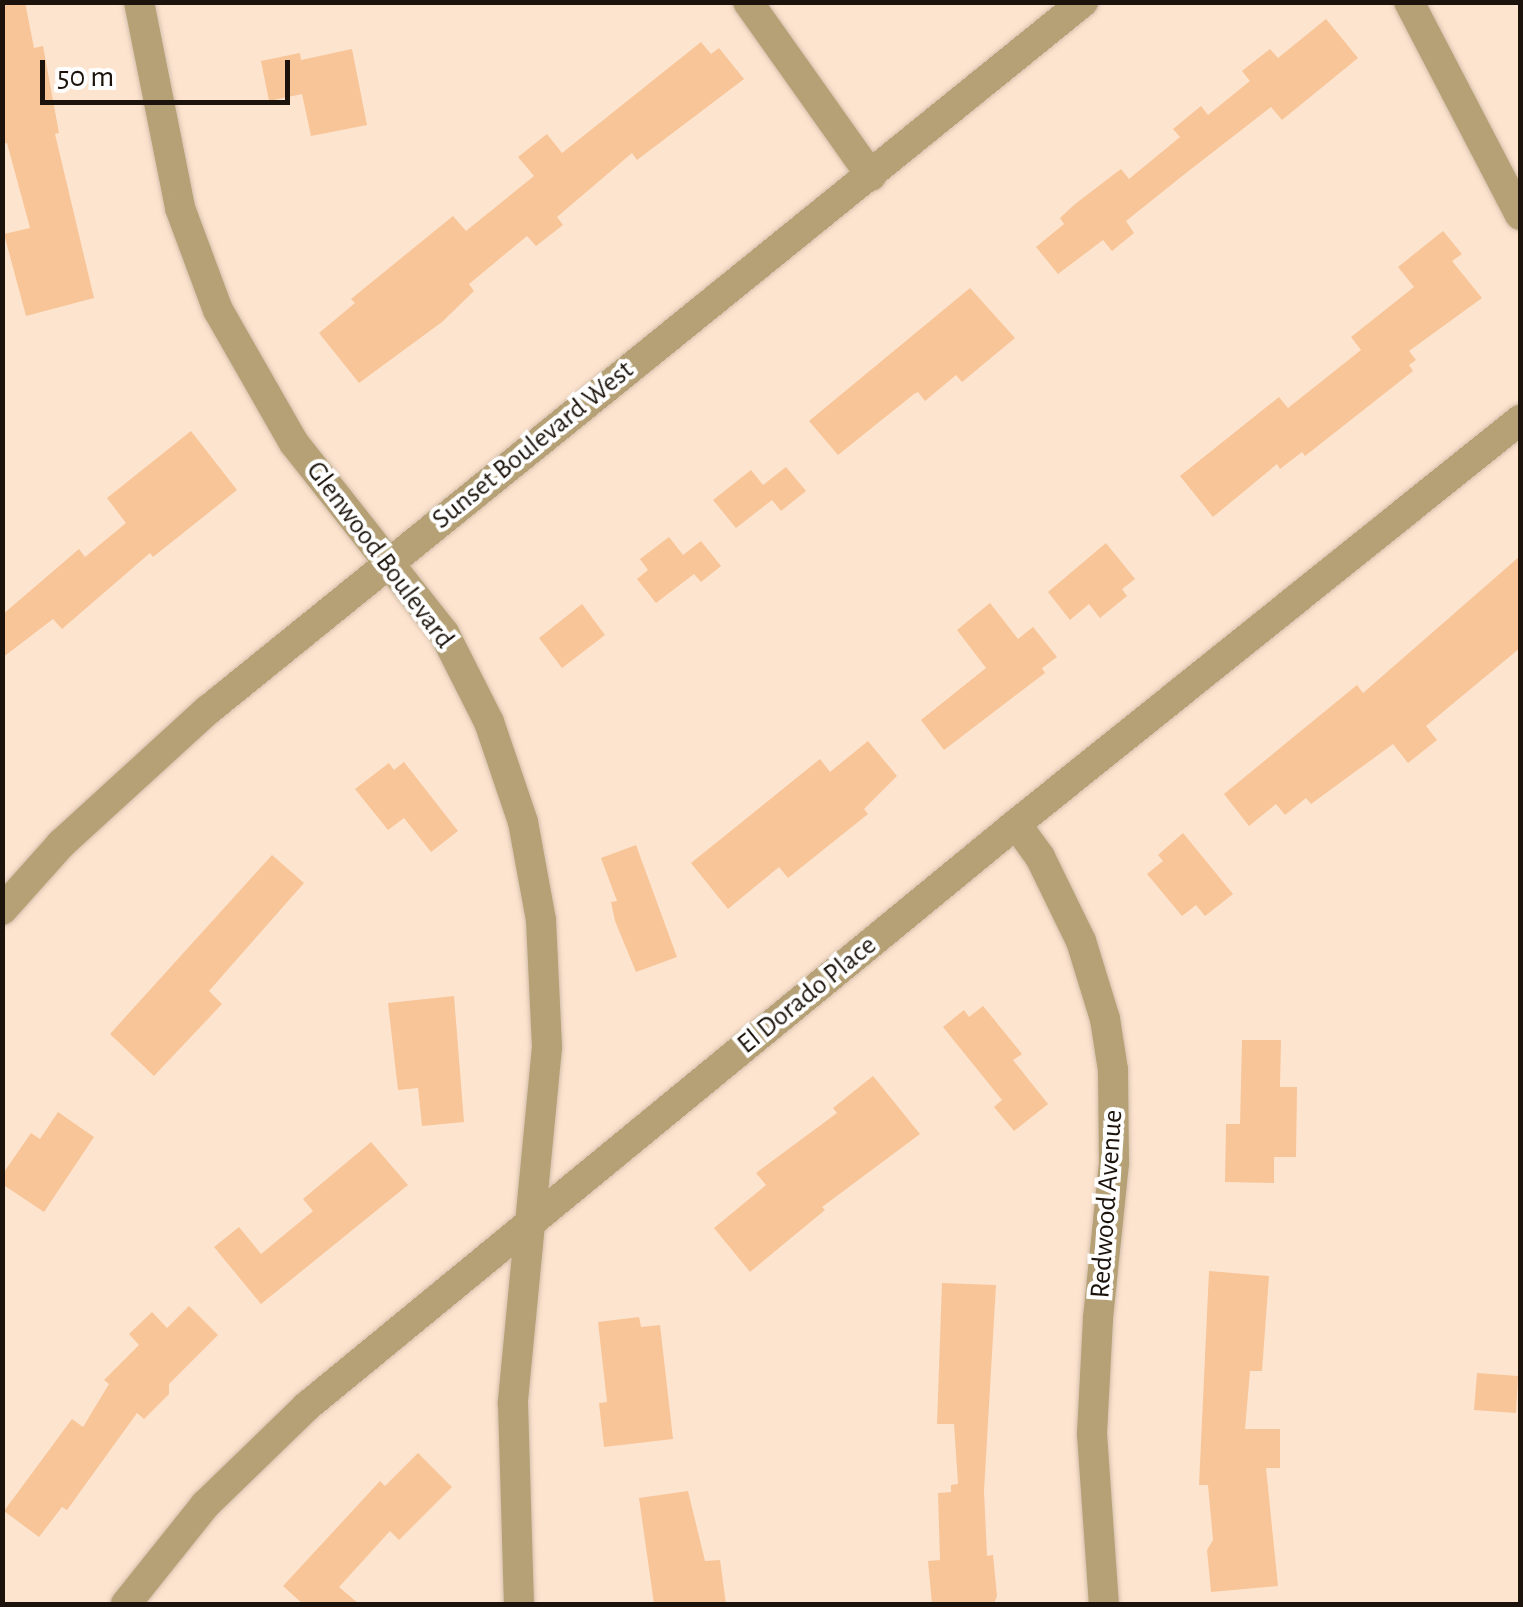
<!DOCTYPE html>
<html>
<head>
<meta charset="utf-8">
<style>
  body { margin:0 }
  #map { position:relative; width:1523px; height:1607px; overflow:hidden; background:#fde4cf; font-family:"Alegreya Sans",sans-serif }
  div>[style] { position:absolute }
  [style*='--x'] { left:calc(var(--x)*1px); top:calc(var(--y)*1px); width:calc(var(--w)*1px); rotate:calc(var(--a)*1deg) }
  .building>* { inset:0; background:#f8c598 }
  .roads { filter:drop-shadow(0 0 2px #d4bfac) drop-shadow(0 0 2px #d4bfac) }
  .minor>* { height:30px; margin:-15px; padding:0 15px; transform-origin:15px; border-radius:15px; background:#b5a175 }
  span { translate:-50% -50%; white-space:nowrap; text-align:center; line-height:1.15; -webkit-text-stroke:8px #fff; paint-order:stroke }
  .street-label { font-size:28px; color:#1c140c }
  .frame { position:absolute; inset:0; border:5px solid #1c140c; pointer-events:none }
  .scale { position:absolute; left:40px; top:60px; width:250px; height:45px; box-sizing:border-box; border:5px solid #1c140c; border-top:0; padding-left:12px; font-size:30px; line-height:35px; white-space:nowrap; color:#1c140c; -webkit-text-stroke:8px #fff; paint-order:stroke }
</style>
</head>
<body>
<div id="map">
  <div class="building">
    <i style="clip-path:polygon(2px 2px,25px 2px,34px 48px,43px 46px,59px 133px,55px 134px,94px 298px,26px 316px,4px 234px,30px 228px,7px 143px,2px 144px)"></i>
    <i style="clip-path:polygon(1326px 19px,1358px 58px,1282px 120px,1271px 107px,1186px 173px,1126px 221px,1134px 233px,1112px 251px,1103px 240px,1058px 274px,1036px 247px,1064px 224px,1060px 218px,1075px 204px,1121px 169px,1129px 179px,1180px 137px,1173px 129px,1201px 106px,1208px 115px,1250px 81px,1242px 71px,1270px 49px,1278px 58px)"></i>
    <i style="clip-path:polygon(701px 42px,711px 54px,719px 48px,744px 79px,637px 160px,632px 153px,557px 217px,563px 225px,536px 246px,527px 236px,469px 284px,474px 291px,442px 322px,359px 383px,319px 333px,355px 303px,351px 299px,453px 216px,466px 231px,534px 176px,518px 157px,547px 134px,562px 153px)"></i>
    <i style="clip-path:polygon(352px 49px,367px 125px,311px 136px,302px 94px,269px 101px,261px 61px,300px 53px,301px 60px)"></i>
    <i style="clip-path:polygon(1443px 231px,1462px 254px,1452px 261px,1482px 298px,1409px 351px,1416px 360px,1409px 365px,1413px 371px,1305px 456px,1302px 452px,1280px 469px,1277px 464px,1213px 517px,1180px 476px,1279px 397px,1288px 408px,1361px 350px,1351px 337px,1414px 287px,1398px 267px)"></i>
    <i style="clip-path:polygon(970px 288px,1015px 338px,962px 382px,956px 375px,925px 401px,918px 392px,914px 394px,838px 455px,809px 421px)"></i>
    <i style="clip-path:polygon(191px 431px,237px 490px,153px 557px,150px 553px,62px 629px,53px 619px,2px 658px,2px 615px,79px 549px,85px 557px,126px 523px,107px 498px)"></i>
    <i style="clip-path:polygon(786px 467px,806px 491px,781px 511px,772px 500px,736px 528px,713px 500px,751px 470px,763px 485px)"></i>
    <i style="clip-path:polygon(669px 537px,683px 555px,701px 541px,721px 566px,701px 582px,694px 574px,656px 603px,637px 579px,648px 570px,640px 559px)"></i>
    <i style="clip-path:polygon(1106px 543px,1135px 579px,1122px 589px,1127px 596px,1100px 618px,1089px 604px,1070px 620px,1048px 592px)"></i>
    <i style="clip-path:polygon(1520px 556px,1520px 648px,1426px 726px,1437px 740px,1408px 763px,1393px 744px,1311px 804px,1306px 798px,1285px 815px,1276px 804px,1249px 826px,1224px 794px,1357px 685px,1363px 693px)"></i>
    <i style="clip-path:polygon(990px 603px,1018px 639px,1033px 627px,1057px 657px,1042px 668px,1045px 673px,944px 750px,921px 720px,986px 668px,957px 630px)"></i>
    <i style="clip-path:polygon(582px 604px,605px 635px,562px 668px,539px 638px)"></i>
    <i style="clip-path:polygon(868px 741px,897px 776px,864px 809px,868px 814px,788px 878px,779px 867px,728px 909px,691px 863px,820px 759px,830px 772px)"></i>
    <i style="clip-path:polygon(404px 762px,458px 831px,431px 852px,404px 818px,388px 830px,355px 789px,389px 763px,394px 770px)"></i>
    <i style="clip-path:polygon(1183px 833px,1233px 894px,1205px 916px,1196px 905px,1182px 916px,1147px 874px,1163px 861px,1158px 855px)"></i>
    <i style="clip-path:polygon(636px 845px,677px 957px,636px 972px,615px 921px,611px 902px,617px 901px,601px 858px)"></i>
    <i style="clip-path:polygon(272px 855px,304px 883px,209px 991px,222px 1004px,154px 1076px,110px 1034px)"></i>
    <i style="clip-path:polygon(454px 996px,464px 1122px,422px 1126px,418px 1088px,398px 1090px,388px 1003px)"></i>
    <i style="clip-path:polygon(983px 1006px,1022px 1054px,1013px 1060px,1048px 1104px,1014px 1131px,994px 1107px,1002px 1100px,943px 1027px,964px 1010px,969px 1017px)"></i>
    <i style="clip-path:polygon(1242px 1040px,1281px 1040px,1280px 1087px,1297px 1087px,1296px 1157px,1274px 1157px,1274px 1183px,1225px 1182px,1226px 1124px,1240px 1124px)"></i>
    <i style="clip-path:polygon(873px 1076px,920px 1134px,822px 1207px,825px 1210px,750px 1272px,714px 1228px,766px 1185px,756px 1173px,837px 1113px,833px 1108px)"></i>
    <i style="clip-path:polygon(58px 1112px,94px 1137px,44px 1212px,2px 1184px,2px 1175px,31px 1133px,40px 1139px)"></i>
    <i style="clip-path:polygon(371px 1142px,408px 1185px,261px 1304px,214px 1247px,239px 1227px,261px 1254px,313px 1211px,303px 1199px)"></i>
    <i style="clip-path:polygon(1209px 1271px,1269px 1276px,1262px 1371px,1250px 1371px,1245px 1429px,1280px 1429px,1280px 1468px,1266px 1468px,1278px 1586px,1211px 1592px,1207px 1550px,1213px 1540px,1208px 1485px,1199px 1485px)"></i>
    <i style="clip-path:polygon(942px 1283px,996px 1285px,984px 1491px,987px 1556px,993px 1555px,997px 1596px,994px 1604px,932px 1604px,928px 1561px,940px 1560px,938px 1493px,951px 1492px,951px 1485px,958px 1484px,954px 1424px,937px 1424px)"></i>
    <i style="clip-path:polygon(189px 1306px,218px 1335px,169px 1384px,169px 1394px,144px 1419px,137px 1413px,67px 1510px,62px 1507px,39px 1537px,4px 1511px,72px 1419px,83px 1427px,109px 1384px,104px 1380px,139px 1345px,129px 1334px,152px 1312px,167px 1328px)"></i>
    <i style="clip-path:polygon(639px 1317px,641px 1327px,660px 1325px,673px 1439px,604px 1447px,599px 1403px,607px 1402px,598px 1322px)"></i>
    <i style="clip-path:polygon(1477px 1373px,1518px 1376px,1516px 1413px,1474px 1410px)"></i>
    <i style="clip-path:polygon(418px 1453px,452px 1487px,399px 1540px,390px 1531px,339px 1587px,359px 1604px,303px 1604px,283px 1586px,380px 1481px,385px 1486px)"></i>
    <i style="clip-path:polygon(688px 1491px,705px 1561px,720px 1560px,726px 1604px,654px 1604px,639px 1498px)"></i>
  </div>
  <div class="roads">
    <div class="minor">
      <i style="--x:139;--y:2;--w:210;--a:78.7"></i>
      <i style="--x:180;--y:208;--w:109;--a:69.6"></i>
      <i style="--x:218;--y:310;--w:153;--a:60.3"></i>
      <i style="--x:294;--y:443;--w:242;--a:51.7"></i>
      <i style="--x:444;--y:633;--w:100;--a:63.2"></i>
      <i style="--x:489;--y:722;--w:106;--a:71.2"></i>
      <i style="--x:523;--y:822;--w:100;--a:79.6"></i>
      <i style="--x:541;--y:920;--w:127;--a:87.3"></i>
      <i style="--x:547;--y:1047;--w:358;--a:95.5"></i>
      <i style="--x:513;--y:1403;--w:201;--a:88.3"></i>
      <i style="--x:748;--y:2;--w:213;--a:54.7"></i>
      <i style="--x:1409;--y:2;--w:240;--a:62.5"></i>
      <i style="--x:1016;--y:824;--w:41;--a:54"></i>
      <i style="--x:1040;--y:857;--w:93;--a:64"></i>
      <i style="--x:1081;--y:941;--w:82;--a:72.9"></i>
      <i style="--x:1105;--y:1019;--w:52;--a:81.1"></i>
      <i style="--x:1113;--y:1070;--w:93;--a:89.4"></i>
      <i style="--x:1114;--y:1163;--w:157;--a:95.9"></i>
      <i style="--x:1098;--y:1319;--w:115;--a:93"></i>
      <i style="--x:1092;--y:1434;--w:170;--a:86"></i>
      <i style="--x:2;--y:910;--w:89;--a:-48.2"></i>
      <i style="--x:61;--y:844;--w:199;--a:-42.4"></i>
      <i style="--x:208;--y:710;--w:1126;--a:-38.98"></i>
      <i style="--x:126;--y:1604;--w:127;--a:-51.4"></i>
      <i style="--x:205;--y:1505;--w:141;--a:-44.1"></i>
      <i style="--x:306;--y:1407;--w:919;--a:-39.39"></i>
      <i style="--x:1016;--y:824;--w:646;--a:-38.72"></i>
    </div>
  </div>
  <div class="street-label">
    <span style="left:533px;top:445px;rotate:-39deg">Sunset Boulevard West</span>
    <span style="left:380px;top:555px;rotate:53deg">Glenwood Boulevard</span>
    <span style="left:807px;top:995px;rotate:-39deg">El Dorado Place</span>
    <span style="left:1107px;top:1204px;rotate:-86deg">Redwood Avenue</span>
  </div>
  <div class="frame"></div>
  <div class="scale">50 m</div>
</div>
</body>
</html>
